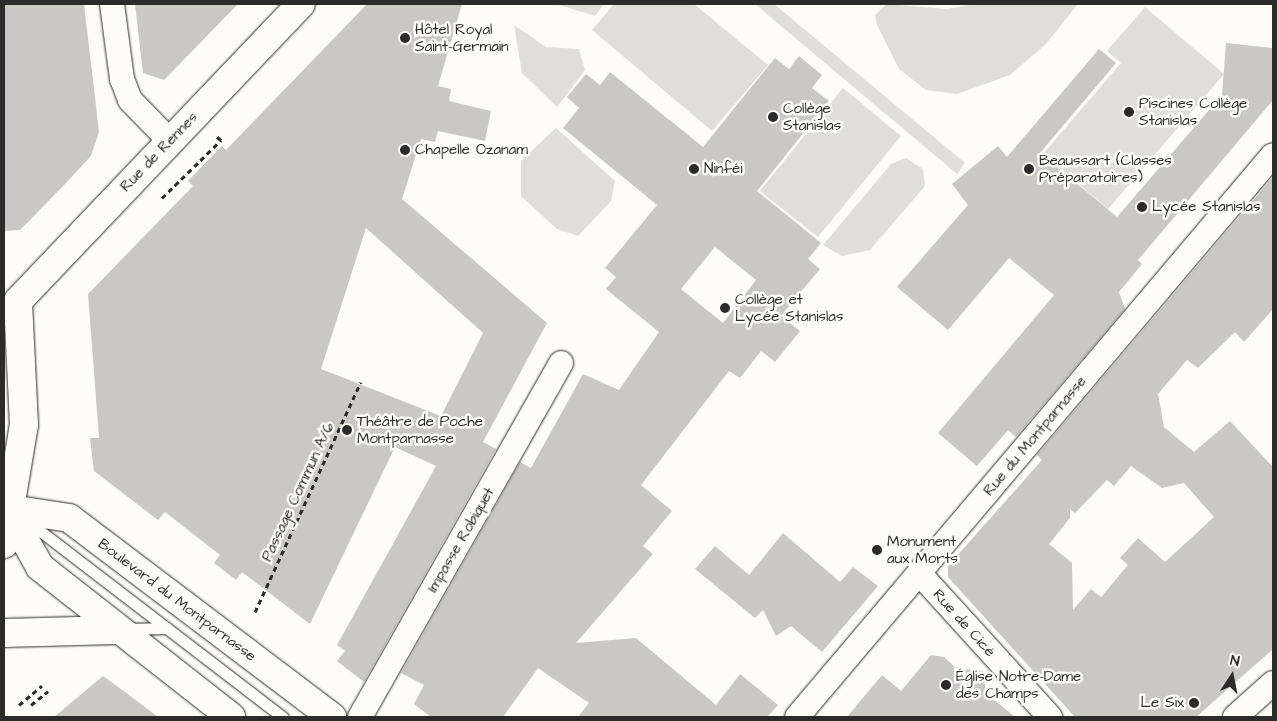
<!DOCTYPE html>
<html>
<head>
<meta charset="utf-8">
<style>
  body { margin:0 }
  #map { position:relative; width:1277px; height:721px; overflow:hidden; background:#fdfcf7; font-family:"Architects Daughter",sans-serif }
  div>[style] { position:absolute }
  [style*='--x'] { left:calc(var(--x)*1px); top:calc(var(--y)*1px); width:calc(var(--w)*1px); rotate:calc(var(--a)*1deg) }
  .green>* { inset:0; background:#dfdeda }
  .building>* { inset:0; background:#c9c8c4 }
  .path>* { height:3px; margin-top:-1.5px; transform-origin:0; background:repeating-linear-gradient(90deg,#2b2b2b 0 5px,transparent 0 9px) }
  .roads { filter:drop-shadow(0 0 1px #2b2b2b) drop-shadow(0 0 1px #2b2b2b) }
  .lane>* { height:11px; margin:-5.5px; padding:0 5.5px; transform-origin:5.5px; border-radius:5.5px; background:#fdfcf7 }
  .street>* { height:24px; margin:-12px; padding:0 12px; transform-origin:12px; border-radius:12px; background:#fdfcf7 }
  .secondary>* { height:28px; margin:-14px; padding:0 14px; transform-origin:14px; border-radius:14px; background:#fdfcf7 }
  .primary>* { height:28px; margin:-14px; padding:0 14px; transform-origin:14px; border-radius:14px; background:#fdfcf7 }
  .dots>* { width:14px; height:14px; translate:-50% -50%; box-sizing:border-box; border:2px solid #fdfcf7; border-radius:50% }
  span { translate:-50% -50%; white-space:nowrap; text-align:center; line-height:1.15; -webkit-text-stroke:5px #fdfcf7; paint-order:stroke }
  .poi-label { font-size:15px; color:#2b2b2b }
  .left { translate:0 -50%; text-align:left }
  .right { translate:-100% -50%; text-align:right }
  .street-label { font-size:15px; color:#2b2b2b }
  .frame { position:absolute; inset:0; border:5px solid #2b2b2b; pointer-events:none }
  .north { position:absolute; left:1207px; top:651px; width:50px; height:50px; -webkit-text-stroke:4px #fdfcf7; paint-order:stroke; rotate:11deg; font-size:14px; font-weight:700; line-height:20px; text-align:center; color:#2b2b2b }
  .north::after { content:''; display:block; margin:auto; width:18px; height:22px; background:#2b2b2b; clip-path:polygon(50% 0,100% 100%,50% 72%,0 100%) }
</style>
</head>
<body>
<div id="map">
  <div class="green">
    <i style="clip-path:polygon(556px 4px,604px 4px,595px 16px)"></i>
    <i style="clip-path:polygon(614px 4px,694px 4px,768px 65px,712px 131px,592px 30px)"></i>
    <i style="clip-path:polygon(755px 4px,774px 4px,965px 163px,957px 174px)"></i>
    <i style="clip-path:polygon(887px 4px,947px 9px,975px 4px,1078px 4px,1045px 45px,1010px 75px,957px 94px,926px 90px,899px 69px,877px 25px,875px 15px)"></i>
    <i style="clip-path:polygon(1145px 7px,1224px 74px,1108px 209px,1043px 154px,1121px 63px,1107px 51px)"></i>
    <i style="clip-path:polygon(514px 25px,546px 47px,579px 49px,585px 70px,557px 107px,522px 73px)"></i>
    <i style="clip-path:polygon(843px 88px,901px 136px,818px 237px,760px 191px)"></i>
    <i style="clip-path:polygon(556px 128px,615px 181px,611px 201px,578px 236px,557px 229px,521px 196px,521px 161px)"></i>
    <i style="clip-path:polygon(906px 158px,923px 169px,925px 186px,870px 250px,842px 256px,823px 245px,891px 164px)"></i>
  </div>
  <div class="building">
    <i style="clip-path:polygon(4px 4px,84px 4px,99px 132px,91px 156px,65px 184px,20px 230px,4px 231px)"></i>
    <i style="clip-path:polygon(135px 4px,238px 4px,164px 80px,143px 73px)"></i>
    <i style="clip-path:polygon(evenodd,367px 4px,462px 4px,438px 86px,451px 89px,449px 101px,491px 111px,485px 141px,438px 131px,435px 142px,421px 139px,402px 199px,547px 323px,483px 442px,496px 449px,364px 682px,337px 661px,345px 651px,337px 645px,436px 466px,395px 447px,310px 624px,242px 572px,236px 580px,214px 563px,220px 555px,165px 512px,158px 520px,94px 471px,90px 438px,99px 438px,88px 294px,193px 186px,188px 181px,222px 146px,226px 150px,367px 4px,366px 228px,483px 333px,441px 416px,321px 369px,366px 228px)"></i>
    <i style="clip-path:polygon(1226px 43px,1273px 48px,1273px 100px,1138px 260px,1142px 264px,1119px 292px,1125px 309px,1016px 437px,1008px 430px,977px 466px,938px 433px,1054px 295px,1009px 258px,948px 330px,897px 287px,968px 205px,952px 184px,998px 146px,1007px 157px,1099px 49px,1116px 63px,1040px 153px,1117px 217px,1222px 95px)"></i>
    <i style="clip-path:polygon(evenodd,799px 56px,822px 75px,812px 88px,829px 101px,757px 191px,821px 243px,808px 259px,820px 269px,781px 316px,800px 331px,775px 362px,761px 351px,740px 378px,729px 371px,641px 485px,672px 511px,643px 546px,653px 554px,576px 643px,636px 638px,716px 705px,740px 674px,778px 705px,767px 717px,578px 717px,589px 703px,538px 668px,503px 717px,431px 717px,414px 704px,424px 685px,401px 673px,520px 462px,531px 468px,583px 374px,619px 390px,659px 332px,606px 289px,616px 277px,605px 268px,657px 205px,563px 128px,579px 108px,567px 97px,586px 74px,600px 85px,610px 72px,703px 147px,775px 58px,789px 69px,799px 56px,715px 247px,756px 280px,723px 323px,681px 289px,715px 247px)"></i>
    <i style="clip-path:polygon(evenodd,1273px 177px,1273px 309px,1244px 342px,1235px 332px,1198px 368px,1187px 360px,1158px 394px,1164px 427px,1194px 452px,1230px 421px,1273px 467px,1273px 649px,1196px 717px,1075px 717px,948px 577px,948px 566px,1042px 460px,1037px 455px,1273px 177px,1131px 466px,1162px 488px,1184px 483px,1214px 517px,1165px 562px,1138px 538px,1120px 558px,1128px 565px,1101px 597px,1091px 589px,1073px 610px,1072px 563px,1049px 544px,1070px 518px,1070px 509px,1075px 513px,1107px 480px,1114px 486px,1131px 466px)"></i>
    <i style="clip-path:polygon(783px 533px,840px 582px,853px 567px,878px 586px,822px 652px,791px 626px,776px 636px,763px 610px,755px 618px,695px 569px,715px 546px,749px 575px)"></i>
    <i style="clip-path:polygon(931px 655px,944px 657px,956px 668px,983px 671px,986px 693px,1015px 717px,847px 717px,882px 675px,901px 691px)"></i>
    <i style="clip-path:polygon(103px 676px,125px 692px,158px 717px,54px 717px)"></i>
  </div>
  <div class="path">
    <i style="--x:162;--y:198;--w:83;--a:-44.5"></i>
    <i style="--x:221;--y:140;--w:9;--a:-139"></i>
    <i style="--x:255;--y:612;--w:253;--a:-65.3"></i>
    <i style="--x:19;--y:705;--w:30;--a:-40"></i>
    <i style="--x:31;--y:705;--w:22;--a:-39"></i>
  </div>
  <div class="roads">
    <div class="lane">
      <i style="--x:22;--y:517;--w:329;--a:37.5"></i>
      <i style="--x:126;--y:629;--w:41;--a:-1.4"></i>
    </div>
    <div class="street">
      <i style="--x:112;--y:4;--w:76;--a:82.4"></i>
      <i style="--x:122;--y:79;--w:22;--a:69"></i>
      <i style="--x:130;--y:100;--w:57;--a:45.7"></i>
      <i style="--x:919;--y:573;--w:195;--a:47.7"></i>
      <i style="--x:360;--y:717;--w:407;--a:-60.4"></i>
      <i style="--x:797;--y:717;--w:736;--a:-49.74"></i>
      <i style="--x:1235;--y:717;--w:51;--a:-41.8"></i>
    </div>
    <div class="secondary">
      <i style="--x:18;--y:301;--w:410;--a:-46.4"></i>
      <i style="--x:4;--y:544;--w:121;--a:-80.5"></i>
      <i style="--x:24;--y:425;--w:124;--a:-92.8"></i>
      <i style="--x:4;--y:633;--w:112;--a:-1.5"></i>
    </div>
    <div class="primary">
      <i style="--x:4;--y:503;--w:73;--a:60.6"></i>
      <i style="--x:40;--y:567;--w:243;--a:38.1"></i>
      <i style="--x:11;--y:509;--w:59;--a:8.8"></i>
      <i style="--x:69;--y:518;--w:330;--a:37.1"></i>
    </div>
  </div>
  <div class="dots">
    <i style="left:405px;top:38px;background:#2b2b2b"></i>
    <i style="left:1129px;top:112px;background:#2b2b2b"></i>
    <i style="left:773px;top:117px;background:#2b2b2b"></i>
    <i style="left:405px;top:150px;background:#2b2b2b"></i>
    <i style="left:694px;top:169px;background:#2b2b2b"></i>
    <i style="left:1029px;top:169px;background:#2b2b2b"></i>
    <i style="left:1142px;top:207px;background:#2b2b2b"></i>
    <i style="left:725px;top:308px;background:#2b2b2b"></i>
    <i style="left:347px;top:430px;background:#2b2b2b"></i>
    <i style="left:877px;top:550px;background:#2b2b2b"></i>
    <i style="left:946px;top:685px;background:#2b2b2b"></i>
    <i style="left:1194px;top:703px;background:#2b2b2b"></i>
  </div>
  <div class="poi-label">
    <span class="left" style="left:415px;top:38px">Hôtel Royal<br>Saint-Germain</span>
    <span class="left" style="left:1139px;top:112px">Piscines Collège<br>Stanislas</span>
    <span class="left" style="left:783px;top:117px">Collège<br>Stanislas</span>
    <span class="left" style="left:415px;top:150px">Chapelle Ozanam</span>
    <span class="left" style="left:1039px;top:169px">Beaussart (Classes<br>Préparatoires)</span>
    <span class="left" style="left:704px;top:169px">Ninféi</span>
    <span class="left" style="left:1152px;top:207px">Lycée Stanislas</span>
    <span class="left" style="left:735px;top:308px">Collège et<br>Lycée Stanislas</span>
    <span class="left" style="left:357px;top:430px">Théâtre de Poche<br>Montparnasse</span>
    <span class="left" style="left:887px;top:550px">Monument<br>aux Morts</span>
    <span class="left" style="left:956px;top:685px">Église Notre-Dame<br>des Champs</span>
    <span class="right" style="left:1184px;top:703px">Le Six</span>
  </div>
  <div class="street-label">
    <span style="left:159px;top:152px;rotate:-46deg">Rue de Rennes</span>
    <span style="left:1035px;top:436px;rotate:-50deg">Rue du Montparnasse</span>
    <span style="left:298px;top:492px;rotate:-65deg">Passage Commun A/6</span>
    <span style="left:461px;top:540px;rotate:-60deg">Impasse Robiquet</span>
    <span style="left:177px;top:600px;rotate:37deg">Boulevard du Montparnasse</span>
    <span style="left:964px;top:623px;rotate:48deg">Rue de Cicé</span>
  </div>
  <div class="frame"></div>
  <div class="north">N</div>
</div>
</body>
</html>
